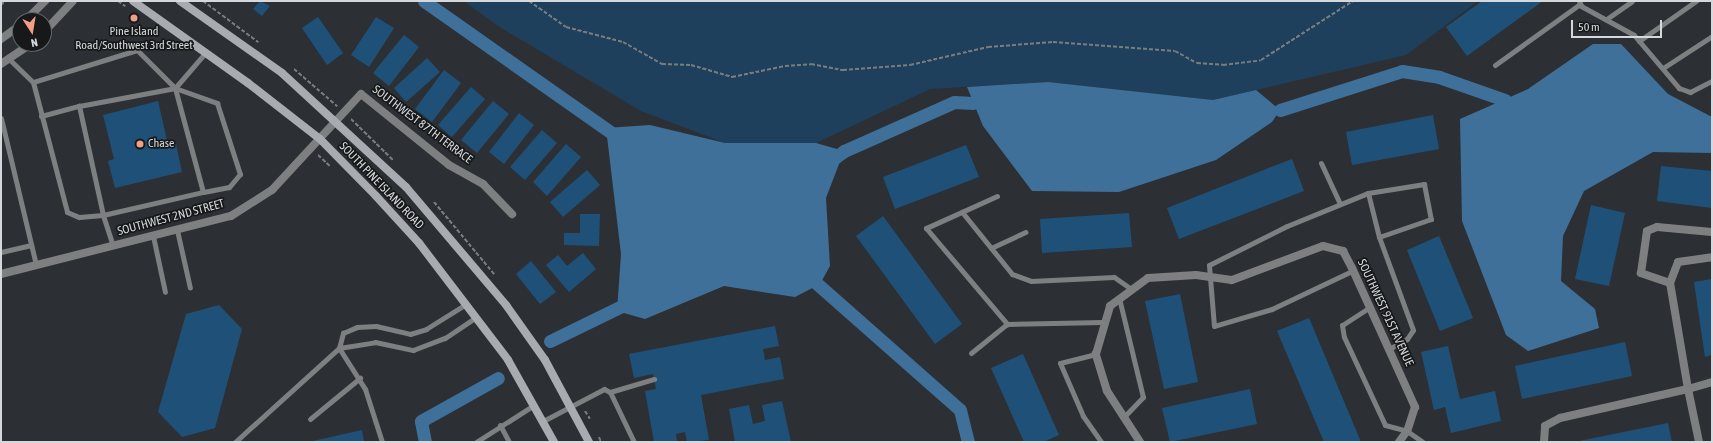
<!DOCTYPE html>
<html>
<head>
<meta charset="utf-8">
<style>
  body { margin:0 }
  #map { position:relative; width:1713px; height:443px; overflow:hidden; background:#2c3034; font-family:"Asap Condensed",sans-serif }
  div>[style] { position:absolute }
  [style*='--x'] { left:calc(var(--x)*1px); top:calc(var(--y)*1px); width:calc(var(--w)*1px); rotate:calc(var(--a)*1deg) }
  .green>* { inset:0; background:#1e405d }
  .water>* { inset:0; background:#3f709a }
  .canal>* { height:13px; margin:-6.5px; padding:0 6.5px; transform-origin:6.5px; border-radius:6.5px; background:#3f709a }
  .building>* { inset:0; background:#1f5178 }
  .path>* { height:2px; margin-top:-1px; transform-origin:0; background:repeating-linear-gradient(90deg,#797d80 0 4px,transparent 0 6px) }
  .service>* { height:5px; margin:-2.5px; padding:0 2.5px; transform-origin:2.5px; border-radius:2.5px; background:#7d7f81 }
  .minor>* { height:8px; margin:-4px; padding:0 4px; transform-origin:4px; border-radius:4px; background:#7d7f81 }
  .tertiary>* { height:8px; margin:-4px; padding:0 4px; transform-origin:4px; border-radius:4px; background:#7d7f81 }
  .secondary>* { height:8px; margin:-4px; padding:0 4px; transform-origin:4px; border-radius:4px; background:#a8abaf }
  .dots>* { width:11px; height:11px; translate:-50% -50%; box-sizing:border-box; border:2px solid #16181a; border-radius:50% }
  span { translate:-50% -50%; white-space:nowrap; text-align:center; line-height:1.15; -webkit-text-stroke:3.5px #16181a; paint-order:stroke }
  .poi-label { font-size:12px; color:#d6d9db }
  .left { translate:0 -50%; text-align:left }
  .street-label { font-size:12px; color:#d6d9db }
  .frame { position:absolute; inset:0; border:2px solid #d6d9db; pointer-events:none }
  .north { position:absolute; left:12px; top:12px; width:40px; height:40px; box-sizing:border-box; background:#16181a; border:1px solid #636567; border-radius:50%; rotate:168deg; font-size:11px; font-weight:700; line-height:16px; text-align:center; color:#d6d9db }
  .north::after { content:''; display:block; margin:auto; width:14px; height:18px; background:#f49e87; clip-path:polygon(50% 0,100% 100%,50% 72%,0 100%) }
  .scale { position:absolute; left:1571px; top:20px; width:91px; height:18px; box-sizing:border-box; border:2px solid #d6d9db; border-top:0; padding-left:5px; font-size:12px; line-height:14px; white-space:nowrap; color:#d6d9db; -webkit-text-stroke:3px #16181a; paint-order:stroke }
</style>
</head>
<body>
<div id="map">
  <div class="green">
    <i style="clip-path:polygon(464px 1px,1478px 1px,1406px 55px,1213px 100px,1048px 82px,930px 89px,816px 143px,725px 143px,641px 111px,498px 26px)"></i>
  </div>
  <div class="water">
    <i style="clip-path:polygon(1593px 44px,1621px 44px,1668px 94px,1712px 117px,1712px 153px,1653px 152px,1584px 191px,1563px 236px,1561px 281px,1595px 309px,1599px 328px,1528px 351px,1506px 335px,1462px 221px,1460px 119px,1528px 89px)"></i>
    <i style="clip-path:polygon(1048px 82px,1213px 100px,1256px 90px,1280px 110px,1272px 122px,1216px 160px,1119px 192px,1032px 191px,983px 126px,967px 87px)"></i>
    <i style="clip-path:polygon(650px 125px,725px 143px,816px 143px,844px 151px,826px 198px,830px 266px,820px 284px,795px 297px,724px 286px,645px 319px,617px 311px,621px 254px,606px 128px)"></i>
  </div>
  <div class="canal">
    <i style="--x:424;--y:1;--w:238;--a:35.1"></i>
    <i style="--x:1280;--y:110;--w:128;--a:-17.7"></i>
    <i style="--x:1402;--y:71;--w:37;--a:9"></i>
    <i style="--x:1439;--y:77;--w:70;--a:19.2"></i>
    <i style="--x:829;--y:162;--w:19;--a:-36"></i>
    <i style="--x:844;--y:151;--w:120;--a:-24"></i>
    <i style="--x:954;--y:102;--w:19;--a:3"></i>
    <i style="--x:806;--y:274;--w:205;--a:41.4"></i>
    <i style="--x:960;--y:410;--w:33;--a:76"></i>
    <i style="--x:550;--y:341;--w:91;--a:-26"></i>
    <i style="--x:425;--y:442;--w:21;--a:-101"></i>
    <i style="--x:421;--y:421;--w:88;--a:-29.2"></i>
  </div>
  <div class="building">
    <i style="clip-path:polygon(260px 1px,270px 6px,262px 16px,253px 9px)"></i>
    <i style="clip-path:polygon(1482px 1px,1543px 1px,1467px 56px,1446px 27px)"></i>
    <i style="clip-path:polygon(318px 17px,343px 53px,327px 65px,302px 28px)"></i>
    <i style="clip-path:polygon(376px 17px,394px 28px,369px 67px,351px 55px)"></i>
    <i style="clip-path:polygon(404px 35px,419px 47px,389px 86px,373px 73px)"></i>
    <i style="clip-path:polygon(427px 58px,440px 72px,406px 102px,394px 88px)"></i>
    <i style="clip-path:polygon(444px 70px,461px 83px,432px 122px,415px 109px)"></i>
    <i style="clip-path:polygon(471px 87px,485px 99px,452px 137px,438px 125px)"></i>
    <i style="clip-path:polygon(158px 101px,168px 145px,176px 144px,182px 172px,115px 188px,108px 161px,114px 159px,103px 115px)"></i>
    <i style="clip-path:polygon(493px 101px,509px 114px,477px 153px,461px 140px)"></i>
    <i style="clip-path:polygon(519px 113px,534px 125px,504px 164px,489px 152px)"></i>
    <i style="clip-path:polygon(1433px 115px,1439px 149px,1352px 165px,1346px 132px)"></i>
    <i style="clip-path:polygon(542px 130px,557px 143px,525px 180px,510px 167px)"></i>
    <i style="clip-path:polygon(566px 144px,581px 157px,547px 196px,533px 182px)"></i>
    <i style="clip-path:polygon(966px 145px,979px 177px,895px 209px,883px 177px)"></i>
    <i style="clip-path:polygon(1292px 159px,1304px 191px,1179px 239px,1167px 208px)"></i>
    <i style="clip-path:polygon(1661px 166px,1712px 171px,1712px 208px,1657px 201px)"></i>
    <i style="clip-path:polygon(587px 170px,600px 185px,563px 217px,550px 202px)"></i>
    <i style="clip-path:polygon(1591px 205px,1625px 213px,1609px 286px,1575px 279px)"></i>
    <i style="clip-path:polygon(1129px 213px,1132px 247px,1042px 253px,1040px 219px)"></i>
    <i style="clip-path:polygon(580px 214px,600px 214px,599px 246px,564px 245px,564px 233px,580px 233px)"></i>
    <i style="clip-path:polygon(883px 216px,962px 324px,935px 344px,856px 236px)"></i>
    <i style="clip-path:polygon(1439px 236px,1473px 318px,1440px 331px,1407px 250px)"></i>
    <i style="clip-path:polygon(583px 253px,596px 269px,569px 292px,546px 265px,558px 255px,567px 266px)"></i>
    <i style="clip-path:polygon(531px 261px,556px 292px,540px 304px,516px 274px)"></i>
    <i style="clip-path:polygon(1712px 279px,1712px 355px,1705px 357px,1694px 282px)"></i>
    <i style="clip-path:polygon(1180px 294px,1198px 382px,1164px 389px,1145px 301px)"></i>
    <i style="clip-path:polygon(219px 305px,242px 329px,215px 428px,182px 437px,158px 412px,186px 314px)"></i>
    <i style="clip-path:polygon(1309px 318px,1361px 442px,1324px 442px,1277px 331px)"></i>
    <i style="clip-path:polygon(775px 326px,779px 346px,763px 349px,765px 360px,780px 357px,784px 379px,701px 395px,709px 440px,687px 442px,685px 432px,676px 434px,677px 442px,654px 442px,645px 391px,656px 389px,653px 374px,634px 378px,629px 354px)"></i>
    <i style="clip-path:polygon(1625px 342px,1632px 376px,1522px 399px,1515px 366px)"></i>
    <i style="clip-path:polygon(1448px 346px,1460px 399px,1495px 391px,1501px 421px,1451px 433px,1445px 407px,1434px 410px,1421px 352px)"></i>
    <i style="clip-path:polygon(1023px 354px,1059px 435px,1043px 442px,1024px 442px,991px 368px)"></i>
    <i style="clip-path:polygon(1250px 389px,1257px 424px,1170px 442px,1162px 408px)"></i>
    <i style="clip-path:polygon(782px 401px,791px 442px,735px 442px,729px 409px,749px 405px,753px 424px,765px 421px,762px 405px)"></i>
    <i style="clip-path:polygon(1668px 423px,1672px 442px,1579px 442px,1579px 441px)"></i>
    <i style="clip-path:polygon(362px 430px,364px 442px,313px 442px,313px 441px)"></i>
  </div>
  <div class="path">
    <i style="--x:118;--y:1;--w:9;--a:36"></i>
    <i style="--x:203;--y:1;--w:69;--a:36.7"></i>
    <i style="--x:529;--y:1;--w:45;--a:35.1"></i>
    <i style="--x:566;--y:27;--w:59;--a:14.7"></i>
    <i style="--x:623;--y:42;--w:45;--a:29.4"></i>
    <i style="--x:662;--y:64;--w:29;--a:2"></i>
    <i style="--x:691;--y:65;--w:43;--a:16.3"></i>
    <i style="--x:732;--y:77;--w:54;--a:-11.7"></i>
    <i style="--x:785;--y:66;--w:26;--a:-4"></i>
    <i style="--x:811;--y:64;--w:33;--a:11"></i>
    <i style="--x:843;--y:70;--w:67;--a:-4.3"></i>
    <i style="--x:910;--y:65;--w:80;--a:-13"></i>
    <i style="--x:988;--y:47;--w:65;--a:-4.4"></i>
    <i style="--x:1053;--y:42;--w:122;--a:4.2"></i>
    <i style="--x:1175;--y:51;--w:25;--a:29"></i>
    <i style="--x:1197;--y:63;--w:26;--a:4"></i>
    <i style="--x:1223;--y:65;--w:38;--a:-7"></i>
    <i style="--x:1261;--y:60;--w:109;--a:-32.7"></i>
    <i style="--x:294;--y:69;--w:57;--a:40.7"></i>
    <i style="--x:351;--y:119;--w:59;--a:44.3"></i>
    <i style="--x:318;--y:155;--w:18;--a:43"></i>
    <i style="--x:434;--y:202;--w:94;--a:50.2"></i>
    <i style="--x:585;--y:411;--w:9;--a:58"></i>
    <i style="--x:599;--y:437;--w:5;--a:68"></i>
  </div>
  <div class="service">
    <i style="--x:1579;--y:1;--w:5;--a:68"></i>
    <i style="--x:1581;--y:6;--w:60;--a:28.7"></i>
    <i style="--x:1634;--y:35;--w:70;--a:49.7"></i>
    <i style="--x:1679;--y:88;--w:12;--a:20"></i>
    <i style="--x:1690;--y:92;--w:25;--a:-27"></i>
    <i style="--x:1;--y:2;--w:1;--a:-90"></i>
    <i style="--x:1608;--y:18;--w:29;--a:-35"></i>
    <i style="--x:1639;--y:41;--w:70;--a:-35.1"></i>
    <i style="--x:9;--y:59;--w:33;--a:44"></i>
    <i style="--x:1495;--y:65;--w:105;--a:-35.7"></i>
    <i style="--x:1663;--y:68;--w:59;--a:-33.1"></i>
    <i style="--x:175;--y:88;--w:54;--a:-135"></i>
    <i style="--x:137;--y:50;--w:109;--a:162.9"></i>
    <i style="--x:33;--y:82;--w:134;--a:75.3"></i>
    <i style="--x:67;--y:212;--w:13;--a:23"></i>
    <i style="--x:79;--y:217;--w:24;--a:-5"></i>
    <i style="--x:103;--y:215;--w:112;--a:-102.4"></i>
    <i style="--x:79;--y:106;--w:98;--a:-10.6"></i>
    <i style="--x:175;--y:88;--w:45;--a:19.7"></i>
    <i style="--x:217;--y:103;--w:75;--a:72.1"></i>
    <i style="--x:240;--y:174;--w:17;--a:130"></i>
    <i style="--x:229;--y:187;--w:26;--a:169"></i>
    <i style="--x:41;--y:116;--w:39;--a:-15"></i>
    <i style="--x:1;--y:118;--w:151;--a:76.6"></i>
    <i style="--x:1321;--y:163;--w:45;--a:65.1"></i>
    <i style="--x:1368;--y:193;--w:45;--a:76"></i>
    <i style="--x:997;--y:196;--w:78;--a:155.7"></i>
    <i style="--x:926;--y:228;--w:126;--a:49.8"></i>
    <i style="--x:962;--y:212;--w:80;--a:51.1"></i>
    <i style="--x:1012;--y:274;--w:20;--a:20"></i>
    <i style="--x:1031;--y:281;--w:83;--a:-2.8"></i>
    <i style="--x:1114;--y:277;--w:21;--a:35"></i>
    <i style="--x:177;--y:230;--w:59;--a:77.4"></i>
    <i style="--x:153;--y:236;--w:57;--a:77.9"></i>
    <i style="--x:113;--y:246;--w:33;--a:-108"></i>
    <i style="--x:103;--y:215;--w:103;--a:-13"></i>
    <i style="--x:203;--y:192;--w:108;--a:-105.1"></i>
    <i style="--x:175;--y:88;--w:48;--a:-49.3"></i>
    <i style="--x:991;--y:248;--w:38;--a:-25"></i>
    <i style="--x:1;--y:252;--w:31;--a:-13"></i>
    <i style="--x:1354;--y:270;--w:91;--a:154.6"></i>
    <i style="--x:1272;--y:309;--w:60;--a:163.7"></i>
    <i style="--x:1214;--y:326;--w:61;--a:-94.7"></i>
    <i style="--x:1209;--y:265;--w:87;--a:-26.6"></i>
    <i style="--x:1287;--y:226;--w:87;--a:-22.2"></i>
    <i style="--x:1368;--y:193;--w:57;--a:-9.1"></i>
    <i style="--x:1424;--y:184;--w:36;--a:79"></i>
    <i style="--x:1431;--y:219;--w:55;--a:160.9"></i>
    <i style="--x:1379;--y:237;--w:99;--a:69.9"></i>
    <i style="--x:1413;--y:330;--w:11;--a:124"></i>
    <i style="--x:1407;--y:339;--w:21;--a:151"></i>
    <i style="--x:1119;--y:298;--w:102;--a:76.4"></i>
    <i style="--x:1143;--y:397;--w:28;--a:134"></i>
    <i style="--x:1370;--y:307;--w:33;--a:147"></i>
    <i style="--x:1342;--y:325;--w:12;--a:81"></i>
    <i style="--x:1344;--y:337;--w:97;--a:65"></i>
    <i style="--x:1385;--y:425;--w:23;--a:15"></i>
    <i style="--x:1407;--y:431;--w:19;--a:35"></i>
    <i style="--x:339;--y:348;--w:16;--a:-75"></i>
    <i style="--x:343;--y:333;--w:15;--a:-23"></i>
    <i style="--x:357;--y:327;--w:19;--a:-3"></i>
    <i style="--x:376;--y:326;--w:35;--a:13"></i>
    <i style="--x:410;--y:334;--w:17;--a:-17"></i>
    <i style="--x:426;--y:329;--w:47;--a:-32"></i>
    <i style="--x:339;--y:348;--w:49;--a:57.6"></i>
    <i style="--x:365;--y:389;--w:56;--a:72.2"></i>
    <i style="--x:971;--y:353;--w:46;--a:-38.9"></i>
    <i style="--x:1007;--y:324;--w:96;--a:-1.2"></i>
    <i style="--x:1096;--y:354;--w:37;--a:166"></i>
    <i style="--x:1060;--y:363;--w:58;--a:66.5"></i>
    <i style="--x:1083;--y:416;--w:32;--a:55"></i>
    <i style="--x:610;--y:392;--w:46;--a:-16.5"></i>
    <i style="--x:310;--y:419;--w:65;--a:-39.4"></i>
    <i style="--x:543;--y:421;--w:69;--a:-27.7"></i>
    <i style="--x:604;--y:389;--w:7;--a:27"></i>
    <i style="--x:610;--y:392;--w:55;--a:64.4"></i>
    <i style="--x:500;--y:425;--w:19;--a:62"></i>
    <i style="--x:235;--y:442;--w:140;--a:-42.1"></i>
    <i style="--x:339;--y:348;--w:36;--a:-9"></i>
    <i style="--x:375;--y:342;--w:39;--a:12"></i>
    <i style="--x:413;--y:350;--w:34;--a:-21"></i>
    <i style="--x:445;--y:338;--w:37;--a:-34"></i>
    <i style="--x:476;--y:442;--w:69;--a:-32.5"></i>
  </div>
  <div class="minor">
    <i style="--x:1;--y:274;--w:237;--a:-14.2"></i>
    <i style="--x:231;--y:216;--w:49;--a:-32.4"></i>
    <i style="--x:272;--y:190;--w:131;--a:-47.2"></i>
    <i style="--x:361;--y:94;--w:113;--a:38.9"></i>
    <i style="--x:449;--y:165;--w:39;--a:29"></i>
    <i style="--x:483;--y:184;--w:42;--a:46"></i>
    <i style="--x:1670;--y:283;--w:31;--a:-161"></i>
    <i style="--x:1641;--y:273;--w:42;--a:-81.9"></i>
    <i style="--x:1647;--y:231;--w:11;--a:-22"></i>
    <i style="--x:1657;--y:227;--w:55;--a:5.2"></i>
    <i style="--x:1140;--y:442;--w:61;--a:-122.9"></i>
    <i style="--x:1107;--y:391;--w:39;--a:-107"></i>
    <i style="--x:1096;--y:354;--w:50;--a:-73.7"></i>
    <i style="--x:1110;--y:306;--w:47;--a:-36.4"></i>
    <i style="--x:1148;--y:278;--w:48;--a:-3.6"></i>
    <i style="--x:1196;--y:275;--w:36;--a:8"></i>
    <i style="--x:1232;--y:280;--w:97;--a:-20.5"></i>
    <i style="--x:1323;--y:246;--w:21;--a:14"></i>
    <i style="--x:1343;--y:251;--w:19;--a:62"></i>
    <i style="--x:1352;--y:268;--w:153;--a:65.6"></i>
    <i style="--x:1415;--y:407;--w:25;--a:108"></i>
    <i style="--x:1407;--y:431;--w:14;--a:126"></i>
    <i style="--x:1544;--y:442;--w:16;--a:-86"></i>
    <i style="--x:1545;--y:426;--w:17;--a:-28"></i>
    <i style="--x:1560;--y:418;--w:131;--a:-12.8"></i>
    <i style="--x:1688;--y:389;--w:108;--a:-99.6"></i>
    <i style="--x:1670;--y:283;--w:22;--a:-69"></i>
    <i style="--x:1678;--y:262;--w:34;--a:-8"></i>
    <i style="--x:1699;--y:442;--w:54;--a:-101.7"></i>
    <i style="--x:1688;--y:389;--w:25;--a:-16"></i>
  </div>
  <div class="tertiary">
    <i style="--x:26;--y:20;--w:27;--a:-45"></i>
    <i style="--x:44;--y:32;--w:42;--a:-46.9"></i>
    <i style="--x:1;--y:39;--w:24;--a:-36"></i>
    <i style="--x:1;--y:64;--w:36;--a:-34"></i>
  </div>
  <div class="secondary">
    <i style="--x:133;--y:1;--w:141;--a:35.5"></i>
    <i style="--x:248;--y:83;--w:91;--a:37.9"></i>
    <i style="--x:320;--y:139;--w:80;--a:45.5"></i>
    <i style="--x:376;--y:196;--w:64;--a:47.5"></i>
    <i style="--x:419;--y:243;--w:147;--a:52.7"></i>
    <i style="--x:508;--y:360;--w:94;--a:60.7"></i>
    <i style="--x:180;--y:1;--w:125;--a:35.2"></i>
    <i style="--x:282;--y:73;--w:168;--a:42.6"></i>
    <i style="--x:406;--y:187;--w:155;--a:49.7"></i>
    <i style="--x:506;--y:305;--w:67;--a:54.7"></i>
    <i style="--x:545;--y:360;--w:93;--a:61.8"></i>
  </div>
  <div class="dots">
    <i style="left:134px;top:18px;background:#f49e87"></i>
    <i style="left:140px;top:144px;background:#f49e87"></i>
  </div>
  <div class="poi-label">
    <span style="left:134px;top:39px">Pine Island<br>Road/Southwest 3rd Street</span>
    <span class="left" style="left:148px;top:144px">Chase</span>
  </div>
  <div class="street-label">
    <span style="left:422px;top:125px;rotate:37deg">SOUTHWEST 87TH TERRACE</span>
    <span style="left:381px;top:186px;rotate:46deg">SOUTH PINE ISLAND ROAD</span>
    <span style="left:171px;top:218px;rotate:-15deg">SOUTHWEST 2ND STREET</span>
    <span style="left:1385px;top:313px;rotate:65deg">SOUTHWEST 91ST AVENUE</span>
  </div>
  <div class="frame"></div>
  <div class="north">N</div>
  <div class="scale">50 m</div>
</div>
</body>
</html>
